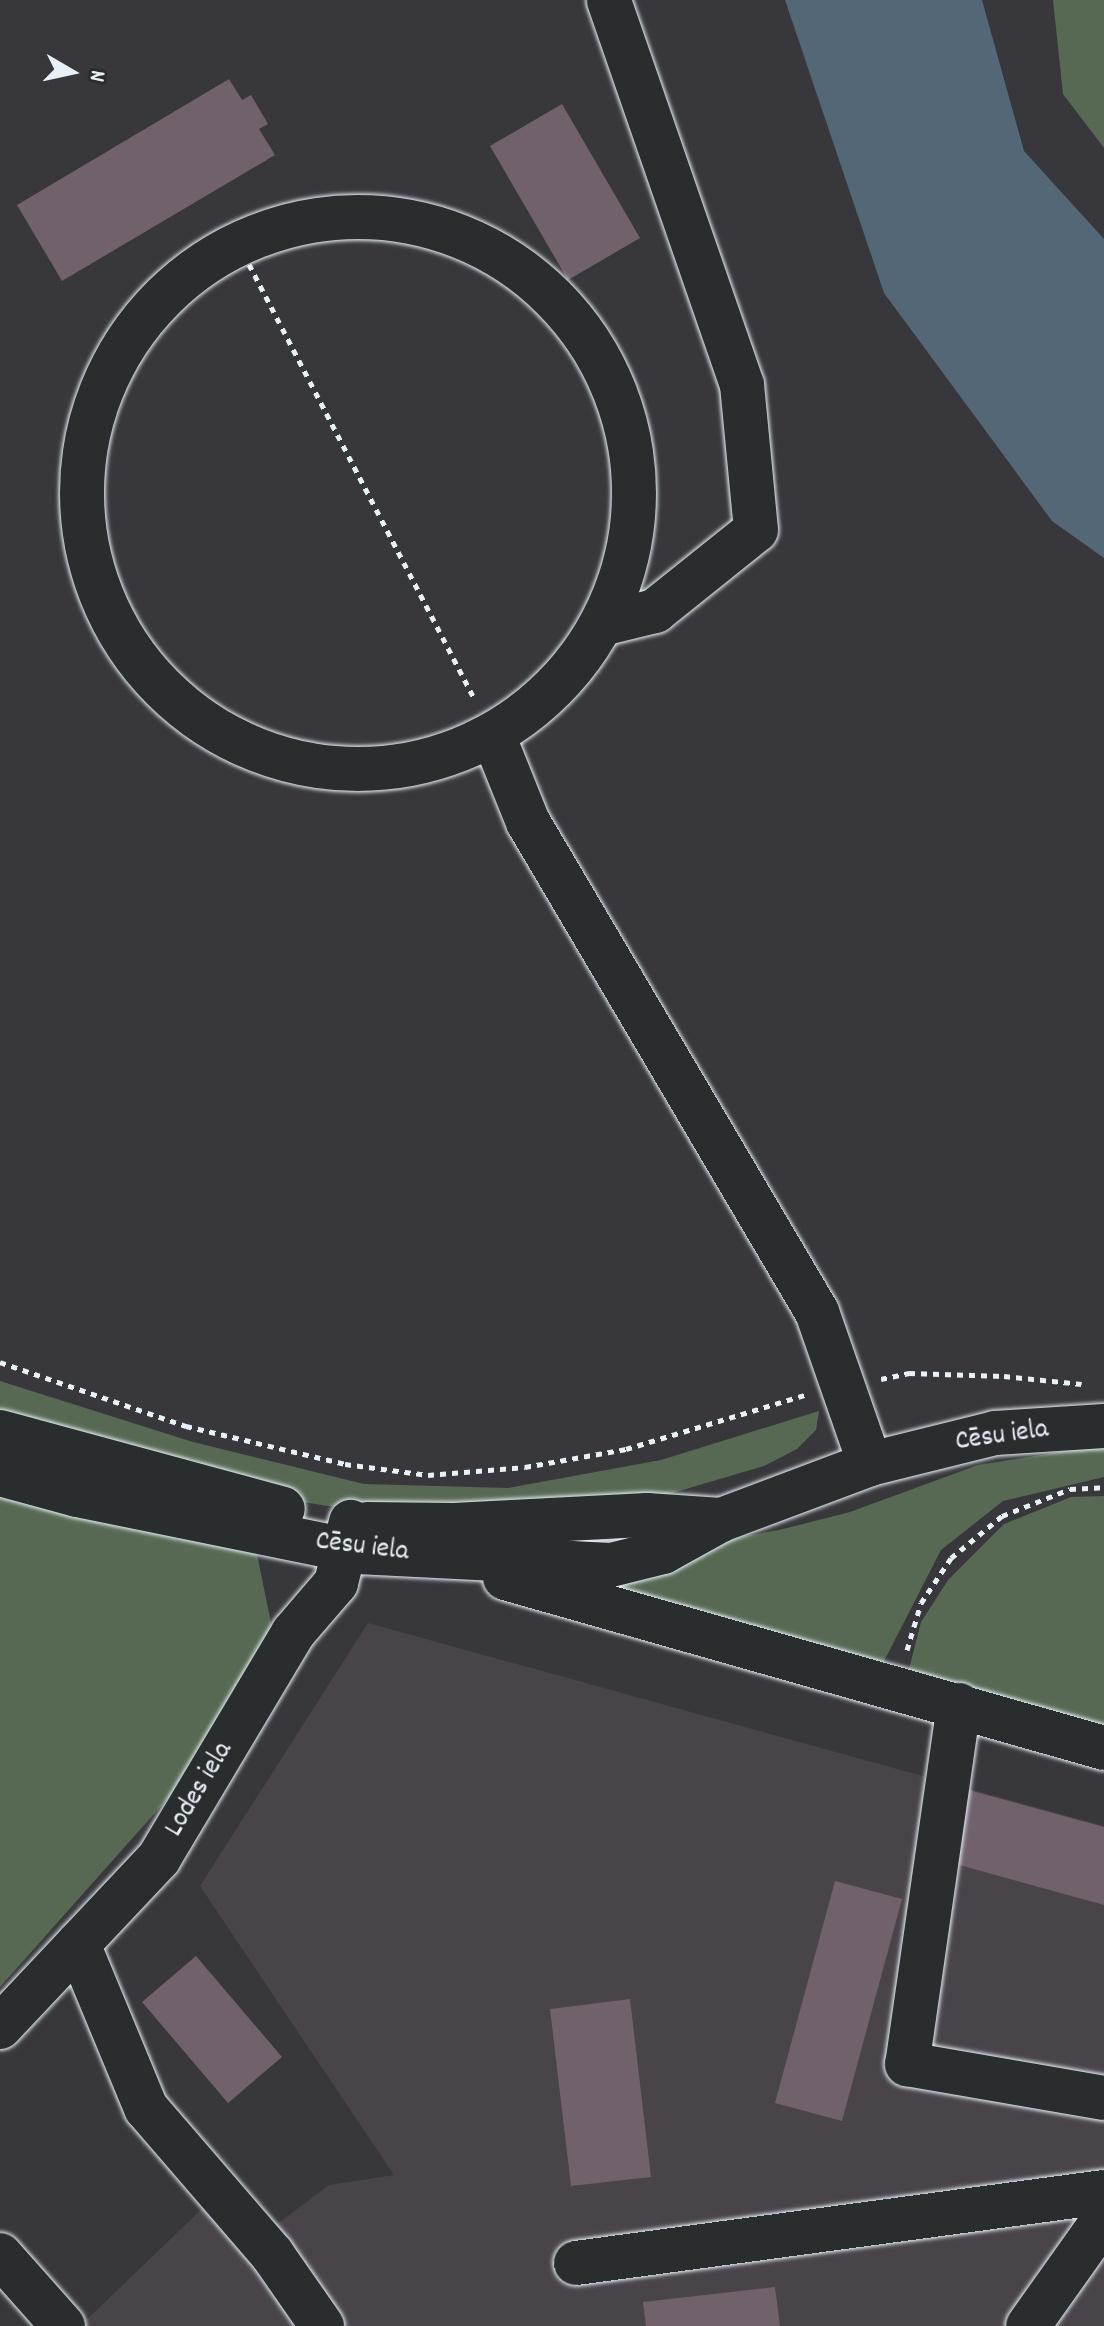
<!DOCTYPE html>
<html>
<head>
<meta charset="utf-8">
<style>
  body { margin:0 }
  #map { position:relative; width:1104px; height:2326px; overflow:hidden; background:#38373b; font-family:Dekko,sans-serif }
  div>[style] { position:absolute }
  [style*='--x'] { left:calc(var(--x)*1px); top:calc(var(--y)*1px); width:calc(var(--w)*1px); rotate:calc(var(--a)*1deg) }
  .built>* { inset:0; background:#49444a }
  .green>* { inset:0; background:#576953 }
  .water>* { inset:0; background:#536776 }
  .building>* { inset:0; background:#70616d }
  .path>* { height:5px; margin-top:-2.5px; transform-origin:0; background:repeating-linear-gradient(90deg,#e8f1f8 0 6px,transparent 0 12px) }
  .roads { filter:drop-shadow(0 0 2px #e8f1f8) drop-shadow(0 0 2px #e8f1f8) }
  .minor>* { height:44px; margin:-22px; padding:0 22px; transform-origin:22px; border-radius:22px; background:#2a2d2e }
  .minor>.ring { margin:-22px; padding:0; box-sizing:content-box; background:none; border:44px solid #2a2d2e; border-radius:50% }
  .major>* { height:44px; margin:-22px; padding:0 22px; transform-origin:22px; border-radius:22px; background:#2a2d2e }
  span { translate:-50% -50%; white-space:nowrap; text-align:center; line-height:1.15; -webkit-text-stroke:6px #2a2d2e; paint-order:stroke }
  .street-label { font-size:28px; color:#e8f1f8 }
  .north { position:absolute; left:32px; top:32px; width:80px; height:80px; -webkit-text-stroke:6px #2a2d2e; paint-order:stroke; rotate:99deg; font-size:22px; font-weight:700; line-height:32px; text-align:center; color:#e8f1f8 }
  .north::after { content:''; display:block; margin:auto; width:28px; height:36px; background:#e8f1f8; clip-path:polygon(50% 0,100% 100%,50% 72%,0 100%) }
</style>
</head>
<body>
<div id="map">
  <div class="built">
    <i style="clip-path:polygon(368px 1623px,1104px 1826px,1104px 2326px,80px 2326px,206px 2205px,244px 2249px,329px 2185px,394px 2175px,200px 1886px)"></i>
  </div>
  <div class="green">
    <i style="clip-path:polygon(1053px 0,1104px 0,1104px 148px,1063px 94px)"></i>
    <i style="clip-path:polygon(0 1381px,193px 1442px,364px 1484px,508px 1488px,661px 1460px,819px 1411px,816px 1430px,797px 1449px,764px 1466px,652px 1499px,353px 1510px,284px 1499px,0 1420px)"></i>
    <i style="clip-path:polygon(1104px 1445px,1104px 1477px,1003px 1501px,941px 1550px,880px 1669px,610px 1592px,607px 1577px,700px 1544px,779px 1530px,850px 1512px,978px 1465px)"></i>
    <i style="clip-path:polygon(0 1490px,257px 1554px,273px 1633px,187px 1777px,0 1987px)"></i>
    <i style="clip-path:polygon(1104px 1496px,1104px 1735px,907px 1677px,921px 1622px,948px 1580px,1004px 1524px,1071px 1497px)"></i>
  </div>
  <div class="water">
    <i style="clip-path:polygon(785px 0,982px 0,1024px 151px,1104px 239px,1104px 558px,1052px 521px,884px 293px)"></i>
  </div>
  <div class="building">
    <i style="clip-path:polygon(229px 79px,242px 100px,251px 95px,268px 124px,259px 129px,275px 155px,62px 281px,17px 205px)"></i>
    <i style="clip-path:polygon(562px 104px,640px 238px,568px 280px,490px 146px)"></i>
    <i style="clip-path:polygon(965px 1789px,1104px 1827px,1104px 1905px,945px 1861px)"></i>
    <i style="clip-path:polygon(835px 1881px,902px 1899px,842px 2121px,775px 2103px)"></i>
    <i style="clip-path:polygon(196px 1956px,282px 2057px,228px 2103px,142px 2002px)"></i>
    <i style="clip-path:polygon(630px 1999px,651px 2177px,571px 2186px,550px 2009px)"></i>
    <i style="clip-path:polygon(775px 2287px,780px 2326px,646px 2326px,643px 2302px)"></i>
  </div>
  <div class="path">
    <i style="--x:238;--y:243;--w:515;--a:62.59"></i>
    <i style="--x:0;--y:1362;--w:197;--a:19"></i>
    <i style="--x:186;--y:1426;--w:163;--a:13.4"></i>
    <i style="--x:345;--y:1464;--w:84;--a:7.5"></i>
    <i style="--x:428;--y:1475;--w:97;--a:-4.7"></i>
    <i style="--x:525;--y:1467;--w:103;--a:-10.1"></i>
    <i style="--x:626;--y:1449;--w:187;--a:-16.8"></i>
    <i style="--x:881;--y:1379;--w:29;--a:-12"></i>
    <i style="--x:909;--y:1373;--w:95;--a:1.8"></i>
    <i style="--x:1004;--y:1376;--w:78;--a:5.9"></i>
    <i style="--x:907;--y:1650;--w:49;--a:-73.4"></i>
    <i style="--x:921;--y:1603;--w:54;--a:-56.3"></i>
    <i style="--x:951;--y:1558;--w:66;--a:-39.5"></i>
    <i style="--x:1002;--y:1516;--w:73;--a:-21.7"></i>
    <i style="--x:1070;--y:1489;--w:34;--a:-3"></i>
  </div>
  <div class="roads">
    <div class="minor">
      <i class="ring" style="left:82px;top:217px;width:508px;height:508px"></i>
      <i style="--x:602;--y:624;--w:55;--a:-13.8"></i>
      <i style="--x:655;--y:611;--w:129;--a:-38.7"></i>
      <i style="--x:756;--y:530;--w:146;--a:-95.5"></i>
      <i style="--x:742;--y:385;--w:407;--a:-109.1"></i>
      <i style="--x:493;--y:735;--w:94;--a:68.1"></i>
      <i style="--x:528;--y:822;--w:569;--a:59.47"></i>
      <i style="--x:817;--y:1312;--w:161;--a:70.8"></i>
      <i style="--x:959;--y:1705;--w:363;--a:98.2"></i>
      <i style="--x:907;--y:2064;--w:200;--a:9.8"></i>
      <i style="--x:78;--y:1944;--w:178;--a:67.5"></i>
      <i style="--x:146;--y:2108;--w:193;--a:49.2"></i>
      <i style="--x:272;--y:2254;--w:88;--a:55.2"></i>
      <i style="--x:0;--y:2027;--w:232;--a:-46.7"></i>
      <i style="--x:159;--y:1858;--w:262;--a:-59.2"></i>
      <i style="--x:293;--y:1633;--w:66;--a:-49.3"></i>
      <i style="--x:336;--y:1583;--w:63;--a:-76.2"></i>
      <i style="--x:0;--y:2255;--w:95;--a:48.4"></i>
      <i style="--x:576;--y:2263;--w:533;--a:-7.66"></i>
      <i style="--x:1028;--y:2326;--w:131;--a:-54.6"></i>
    </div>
    <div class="major">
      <i style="--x:0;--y:1432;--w:293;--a:15.2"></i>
      <i style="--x:0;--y:1474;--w:80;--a:15.3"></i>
      <i style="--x:77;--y:1495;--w:286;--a:11.5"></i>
      <i style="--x:357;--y:1552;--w:254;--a:2.9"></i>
      <i style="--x:611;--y:1565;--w:54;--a:-14"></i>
      <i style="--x:663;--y:1552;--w:66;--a:-28.9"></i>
      <i style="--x:721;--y:1520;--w:159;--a:-20.6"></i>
      <i style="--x:870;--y:1464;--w:129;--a:-13.9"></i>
      <i style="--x:995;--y:1433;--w:109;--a:-3.7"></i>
      <i style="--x:367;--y:1524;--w:87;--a:0.7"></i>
      <i style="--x:454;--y:1525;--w:193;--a:-3"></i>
      <i style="--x:647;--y:1515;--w:74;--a:3.9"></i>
      <i style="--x:505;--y:1578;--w:623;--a:15.84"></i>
    </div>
  </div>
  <div class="street-label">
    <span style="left:1002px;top:1437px;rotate:-8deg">Cēsu iela</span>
    <span style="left:362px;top:1548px;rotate:7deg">Cēsu iela</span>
    <span style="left:200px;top:1790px;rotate:-59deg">Lodes iela</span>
  </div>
  <div class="north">N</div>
</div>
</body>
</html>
